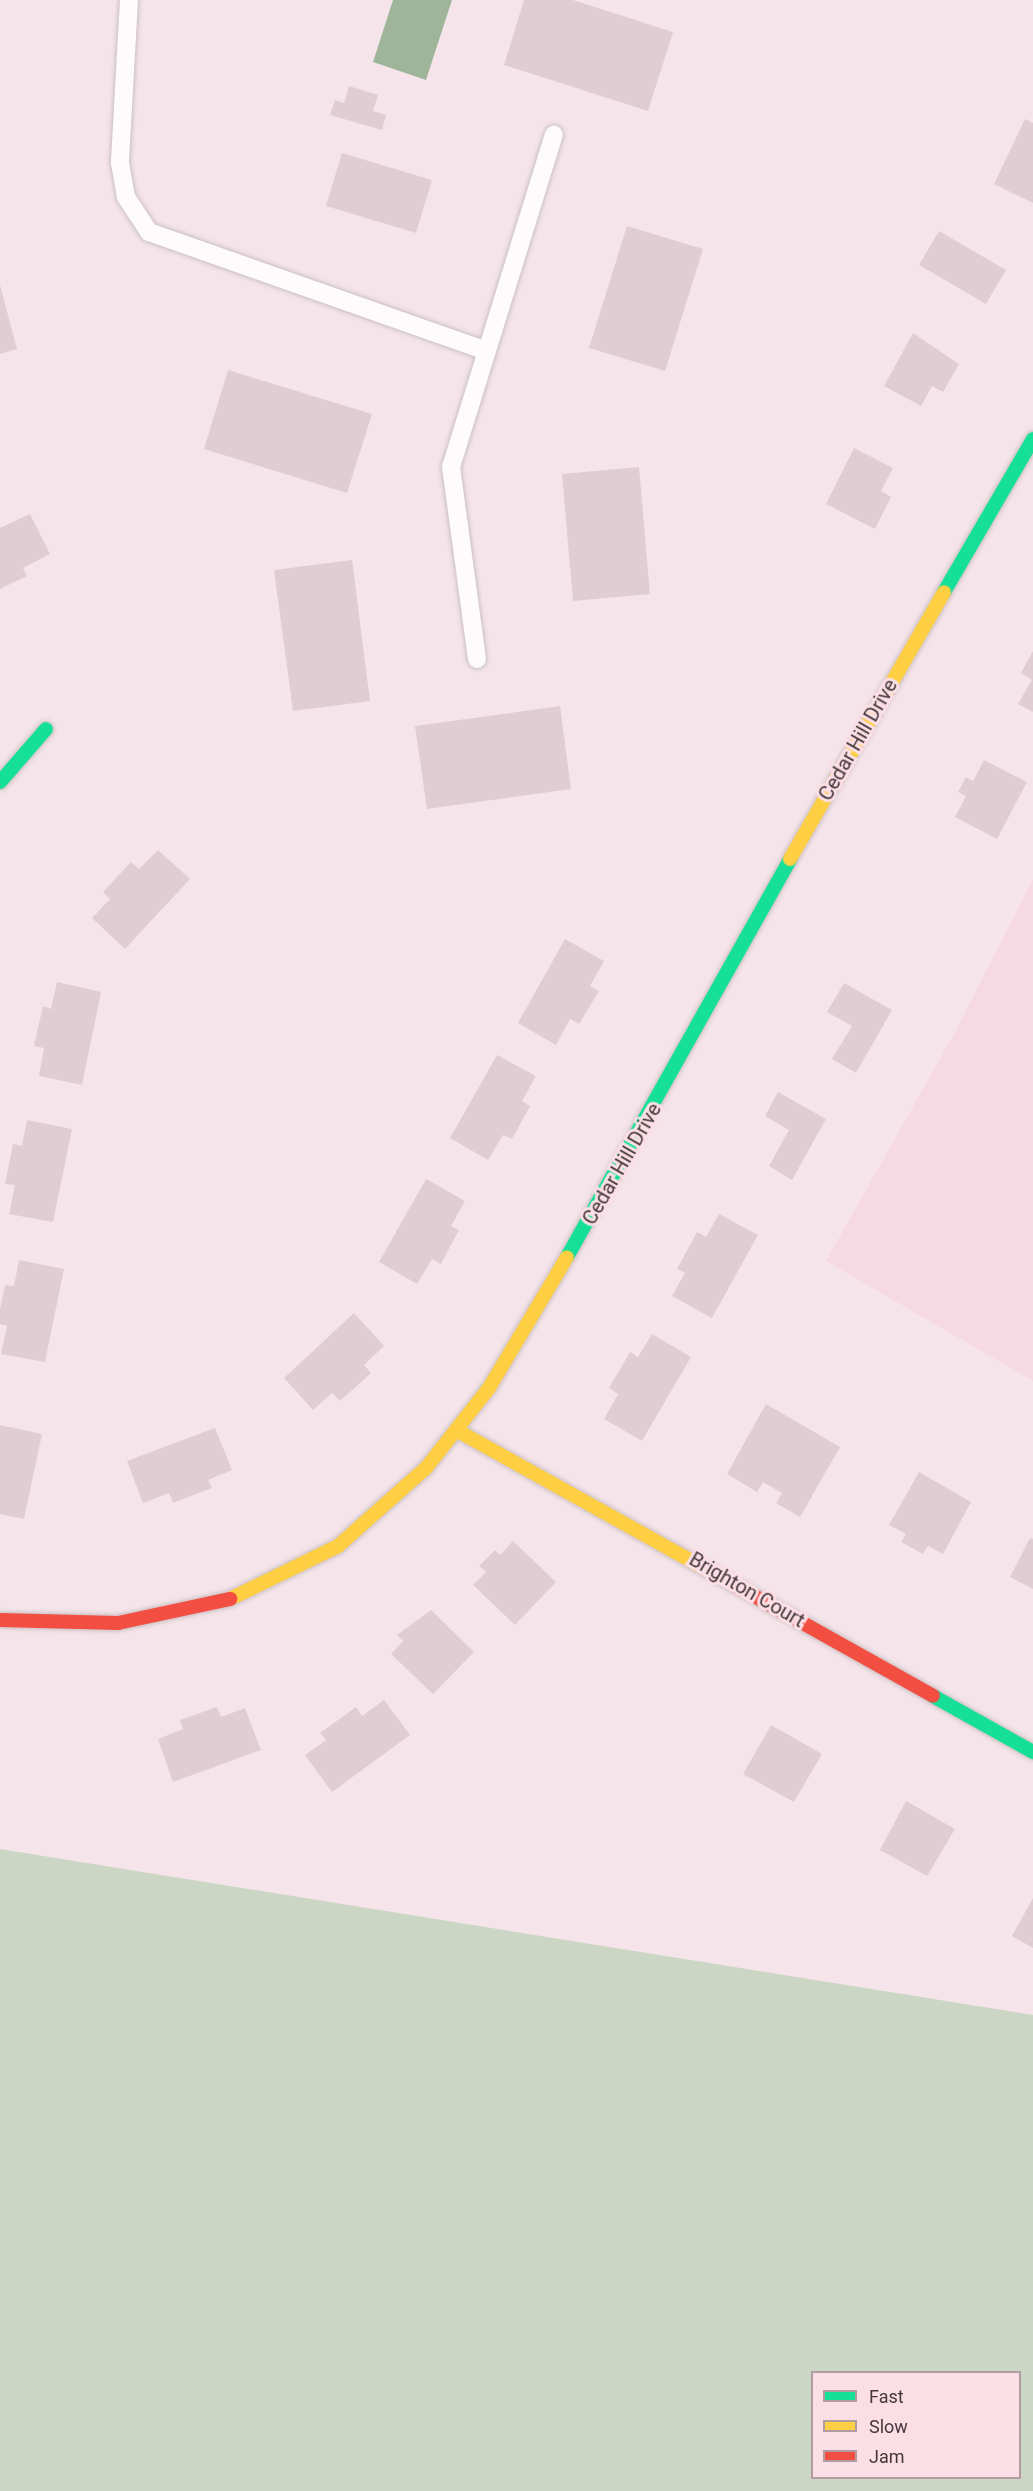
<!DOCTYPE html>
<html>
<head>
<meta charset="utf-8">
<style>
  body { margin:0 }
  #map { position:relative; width:1033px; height:2491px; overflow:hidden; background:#f5e5ea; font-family:Roboto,sans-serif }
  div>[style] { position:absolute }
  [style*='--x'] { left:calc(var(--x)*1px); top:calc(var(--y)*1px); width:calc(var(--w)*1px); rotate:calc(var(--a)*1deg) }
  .built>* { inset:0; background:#f6d9e2 }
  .green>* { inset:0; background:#cbd6c4 }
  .water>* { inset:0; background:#9eb599 }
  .building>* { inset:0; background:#e0cdd3 }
  .roads { filter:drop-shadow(0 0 2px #ccc0c3) drop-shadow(0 0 2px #ccc0c3) }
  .lane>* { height:18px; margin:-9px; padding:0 9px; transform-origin:9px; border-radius:9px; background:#fefbfc }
  .fast>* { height:14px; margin:-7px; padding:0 7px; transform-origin:7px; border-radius:7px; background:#16e098 }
  .slow>* { height:14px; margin:-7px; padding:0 7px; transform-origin:7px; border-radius:7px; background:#ffcf43 }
  .jam>* { height:14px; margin:-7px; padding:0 7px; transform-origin:7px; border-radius:7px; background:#f24e42 }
  span { translate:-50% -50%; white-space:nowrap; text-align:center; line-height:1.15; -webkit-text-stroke:6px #fcdee6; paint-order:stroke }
  .street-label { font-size:20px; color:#44383b }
  .legend { position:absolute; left:811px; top:2371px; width:210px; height:108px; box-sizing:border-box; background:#fcdee6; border:2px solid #b29ca2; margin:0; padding:8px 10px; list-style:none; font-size:18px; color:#44383b }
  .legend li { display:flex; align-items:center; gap:12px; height:30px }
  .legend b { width:30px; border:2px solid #b29ca2 }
</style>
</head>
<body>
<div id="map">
  <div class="built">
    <i style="clip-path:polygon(1033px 879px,1033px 1381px,826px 1261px,954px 1034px)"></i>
  </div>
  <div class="green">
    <i style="clip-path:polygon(evenodd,0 1849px,1033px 2015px,1033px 2491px,0 2491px,0 1849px,812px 2372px,1020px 2372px,1020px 2478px,812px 2478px,812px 2372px)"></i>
  </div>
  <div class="water">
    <i style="clip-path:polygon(393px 0,452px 0,426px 80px,373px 62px)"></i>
  </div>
  <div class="building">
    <i style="clip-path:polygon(524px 0,573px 0,673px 32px,648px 111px,504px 65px)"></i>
    <i style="clip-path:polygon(349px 86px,378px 95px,373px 111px,386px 115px,382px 130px,330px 115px,335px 100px,344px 103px)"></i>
    <i style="clip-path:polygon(1025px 119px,1033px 123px,1033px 203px,994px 184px)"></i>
    <i style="clip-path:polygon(342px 153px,432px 180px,416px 233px,326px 206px)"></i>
    <i style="clip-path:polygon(627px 226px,703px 249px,665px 371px,589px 348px)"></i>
    <i style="clip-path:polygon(939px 231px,1006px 270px,986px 304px,919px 265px)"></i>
    <i style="clip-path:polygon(0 285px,17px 349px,0 354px)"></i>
    <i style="clip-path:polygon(913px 333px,959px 364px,943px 392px,932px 386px,921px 406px,884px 386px)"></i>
    <i style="clip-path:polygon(228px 370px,372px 414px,347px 493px,204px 449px)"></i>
    <i style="clip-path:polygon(854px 448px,893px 468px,881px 491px,891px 497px,875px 529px,826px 504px)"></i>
    <i style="clip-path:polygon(639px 467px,650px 594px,573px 601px,562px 474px)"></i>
    <i style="clip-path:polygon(30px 514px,50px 554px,23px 568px,27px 576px,0 589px,0 528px)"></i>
    <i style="clip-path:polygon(352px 560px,370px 701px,293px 711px,274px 570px)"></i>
    <i style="clip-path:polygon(1033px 651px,1033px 712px,1018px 704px,1032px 680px,1021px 673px)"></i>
    <i style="clip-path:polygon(560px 706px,571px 789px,427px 809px,415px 726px)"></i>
    <i style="clip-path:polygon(984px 760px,1027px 782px,997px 839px,955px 817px,966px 796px,958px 792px,966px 777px,973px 781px)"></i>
    <i style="clip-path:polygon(158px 850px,190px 879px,125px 949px,92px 918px,110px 899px,103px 892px,131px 862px,139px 869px)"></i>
    <i style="clip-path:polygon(565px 939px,604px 961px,590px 986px,599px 991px,579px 1024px,570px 1019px,556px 1045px,518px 1023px)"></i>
    <i style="clip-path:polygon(57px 982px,101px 992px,82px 1085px,39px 1076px,44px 1048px,34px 1046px,43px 1006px,51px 1009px)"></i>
    <i style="clip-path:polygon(844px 983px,892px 1010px,856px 1073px,832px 1059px,852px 1026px,827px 1012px)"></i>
    <i style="clip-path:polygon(497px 1055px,536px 1076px,522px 1101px,530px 1106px,512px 1139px,503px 1135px,488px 1160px,450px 1138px)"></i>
    <i style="clip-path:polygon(778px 1092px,826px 1119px,792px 1180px,769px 1166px,789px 1130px,765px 1116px)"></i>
    <i style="clip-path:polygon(27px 1120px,72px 1129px,53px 1222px,9px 1214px,15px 1185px,5px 1184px,13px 1144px,22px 1146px)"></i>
    <i style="clip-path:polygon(426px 1179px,465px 1201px,451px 1226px,459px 1230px,441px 1264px,432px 1259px,417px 1284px,379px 1262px)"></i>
    <i style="clip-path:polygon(719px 1214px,758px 1235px,712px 1318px,672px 1296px,685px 1273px,677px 1269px,697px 1232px,706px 1237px)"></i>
    <i style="clip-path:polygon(19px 1260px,64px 1269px,45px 1362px,1px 1354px,7px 1326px,0 1324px,0 1309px,5px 1285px,14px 1286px)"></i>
    <i style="clip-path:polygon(354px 1313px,384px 1346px,364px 1365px,371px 1373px,340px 1401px,332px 1393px,313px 1410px,284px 1378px)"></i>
    <i style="clip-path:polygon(652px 1334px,691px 1357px,642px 1441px,604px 1419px,618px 1394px,609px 1388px,630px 1352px,638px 1357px)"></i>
    <i style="clip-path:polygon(766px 1404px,840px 1447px,800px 1517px,776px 1503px,782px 1493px,763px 1482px,757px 1492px,727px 1474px)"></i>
    <i style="clip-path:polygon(0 1425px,42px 1434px,24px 1519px,0 1514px)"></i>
    <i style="clip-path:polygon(215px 1428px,232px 1470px,208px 1480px,212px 1488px,173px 1503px,169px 1493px,143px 1503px,127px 1461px)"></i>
    <i style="clip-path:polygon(919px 1472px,971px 1502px,943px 1554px,928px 1546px,923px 1554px,901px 1542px,906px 1534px,889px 1525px)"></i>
    <i style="clip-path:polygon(1030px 1538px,1033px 1539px,1033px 1589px,1010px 1577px)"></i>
    <i style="clip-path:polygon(513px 1541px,556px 1582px,515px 1625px,473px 1585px,486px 1572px,479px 1566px,495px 1550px,500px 1555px)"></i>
    <i style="clip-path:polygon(431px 1610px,474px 1652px,433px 1694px,391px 1654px,403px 1641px,397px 1635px)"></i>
    <i style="clip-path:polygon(384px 1700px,410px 1735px,332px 1792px,305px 1755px,326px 1740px,320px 1733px,356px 1707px,362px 1716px)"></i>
    <i style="clip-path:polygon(217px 1707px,221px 1717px,245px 1708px,261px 1750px,173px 1782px,158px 1739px,183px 1729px,180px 1720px)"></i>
    <i style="clip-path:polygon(771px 1725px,822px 1754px,794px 1802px,743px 1774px)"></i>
    <i style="clip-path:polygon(906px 1801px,955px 1829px,927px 1876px,880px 1850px)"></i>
    <i style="clip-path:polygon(1033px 1898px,1033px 1948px,1012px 1936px)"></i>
  </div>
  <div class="roads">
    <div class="lane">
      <i style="--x:129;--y:0;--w:163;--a:93.2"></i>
      <i style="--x:120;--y:163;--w:35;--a:80"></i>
      <i style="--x:126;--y:197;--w:42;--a:56.7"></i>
      <i style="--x:149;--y:232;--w:355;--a:19.4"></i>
      <i style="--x:477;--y:659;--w:194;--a:-97.7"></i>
      <i style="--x:451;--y:467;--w:348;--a:-72.8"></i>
    </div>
    <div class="fast">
      <i style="--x:944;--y:592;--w:177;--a:-59.8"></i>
      <i style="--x:0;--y:782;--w:70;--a:-49"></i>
      <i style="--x:567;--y:1257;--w:456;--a:-60.7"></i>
      <i style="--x:933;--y:1696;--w:115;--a:29.2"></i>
    </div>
    <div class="slow">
      <i style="--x:790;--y:859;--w:308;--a:-60"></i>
      <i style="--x:458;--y:1431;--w:315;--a:29.1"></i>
      <i style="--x:230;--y:1599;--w:120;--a:-26.1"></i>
      <i style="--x:338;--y:1546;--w:118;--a:-41.6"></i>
      <i style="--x:426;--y:1468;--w:102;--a:-51.8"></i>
      <i style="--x:489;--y:1388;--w:152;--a:-59.2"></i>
    </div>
    <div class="jam">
      <i style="--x:733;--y:1584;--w:229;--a:29.2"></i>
      <i style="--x:0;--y:1620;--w:118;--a:1.5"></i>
      <i style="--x:118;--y:1623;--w:115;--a:-12.1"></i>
    </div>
  </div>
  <div class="street-label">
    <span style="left:858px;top:740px;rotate:-60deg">Cedar Hill Drive</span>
    <span style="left:622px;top:1164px;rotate:-60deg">Cedar Hill Drive</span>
    <span style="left:747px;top:1590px;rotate:30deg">Brighton Court</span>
  </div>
  <ul class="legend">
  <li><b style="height:8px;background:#16e098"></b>Fast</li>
  <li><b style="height:8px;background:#ffcf43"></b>Slow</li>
  <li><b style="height:8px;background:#f24e42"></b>Jam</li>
  </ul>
</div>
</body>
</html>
